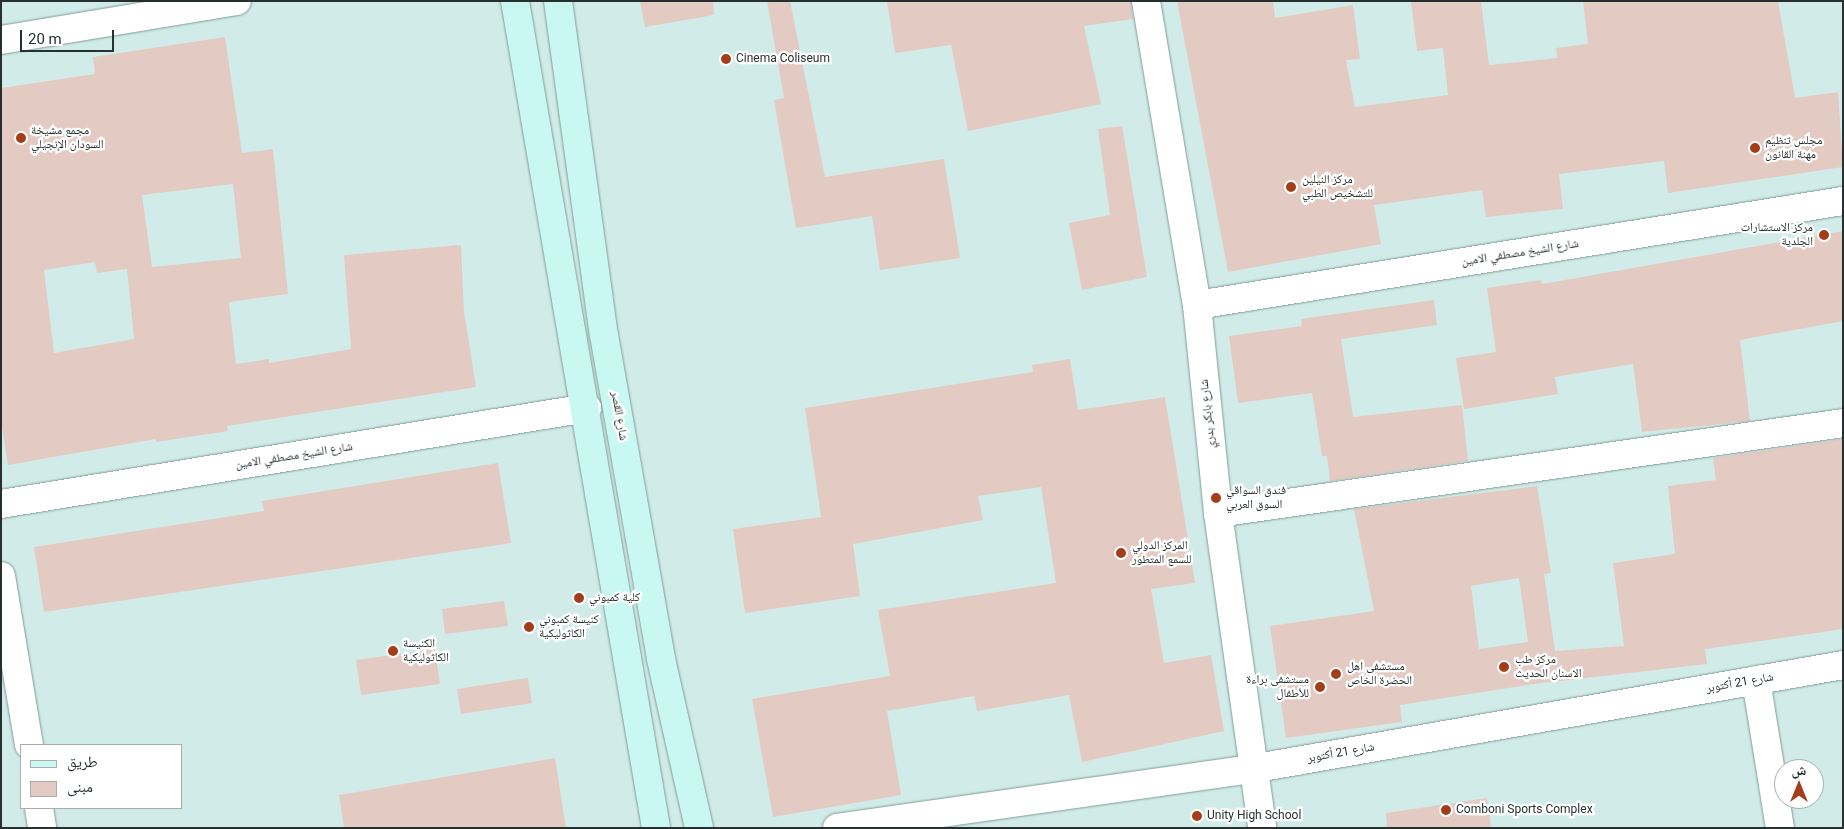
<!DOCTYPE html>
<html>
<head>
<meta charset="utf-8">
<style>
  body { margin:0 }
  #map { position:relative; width:1844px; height:829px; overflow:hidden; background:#d1ece8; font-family:Roboto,"Noto Naskh Arabic",sans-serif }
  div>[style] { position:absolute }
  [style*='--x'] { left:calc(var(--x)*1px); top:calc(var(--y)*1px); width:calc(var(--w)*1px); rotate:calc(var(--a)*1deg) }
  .building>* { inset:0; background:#e3cbc3 }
  .roads { filter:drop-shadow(0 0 1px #829b98) drop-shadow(0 0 1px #829b98) }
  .minor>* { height:28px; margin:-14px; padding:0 14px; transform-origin:14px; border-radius:14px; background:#fff }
  .secondary>* { height:28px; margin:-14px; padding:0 14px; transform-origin:14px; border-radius:14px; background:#c9f8f3 }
  .dots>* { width:14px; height:14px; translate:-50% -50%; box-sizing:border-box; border:2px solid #fff; border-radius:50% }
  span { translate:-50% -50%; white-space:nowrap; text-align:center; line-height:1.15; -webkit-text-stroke:4.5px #fff; paint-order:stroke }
  .poi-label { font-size:12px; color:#26312f }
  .left { translate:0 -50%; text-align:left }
  .right { translate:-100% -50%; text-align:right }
  .street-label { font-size:12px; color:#26312f }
  .frame { position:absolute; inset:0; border:2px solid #26312f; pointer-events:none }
  .legend { position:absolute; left:20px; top:744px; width:162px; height:65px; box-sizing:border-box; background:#fff; border:1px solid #a8adac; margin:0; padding:6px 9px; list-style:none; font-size:15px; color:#26312f }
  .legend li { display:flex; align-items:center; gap:10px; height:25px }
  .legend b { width:25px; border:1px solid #a8adac }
  .north { position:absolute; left:1774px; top:759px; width:50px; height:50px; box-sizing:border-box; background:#fff; border:1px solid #a8adac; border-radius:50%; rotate:0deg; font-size:14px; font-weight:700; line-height:20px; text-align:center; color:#26312f }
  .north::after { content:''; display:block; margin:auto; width:18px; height:22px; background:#a43d19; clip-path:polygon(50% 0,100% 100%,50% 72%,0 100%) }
  .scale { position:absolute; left:20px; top:30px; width:94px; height:22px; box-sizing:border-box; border:2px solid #26312f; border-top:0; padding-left:6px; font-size:15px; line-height:18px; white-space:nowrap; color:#26312f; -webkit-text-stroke:4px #fff; paint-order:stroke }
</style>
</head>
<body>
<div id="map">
  <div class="building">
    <i style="clip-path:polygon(640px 1px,713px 1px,714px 15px,645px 27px)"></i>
    <i style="clip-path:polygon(767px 1px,790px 1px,825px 177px,944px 159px,960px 258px,880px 270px,872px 216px,796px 228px,774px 100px,784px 98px)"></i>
    <i style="clip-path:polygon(887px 1px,1131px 1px,1133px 19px,1084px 26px,1101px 104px,968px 131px,951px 45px,895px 53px)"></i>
    <i style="clip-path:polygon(1177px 1px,1273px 1px,1275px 18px,1353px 5px,1360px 59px,1346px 60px,1355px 107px,1448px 95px,1443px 48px,1417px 51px,1411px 1px,1481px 1px,1489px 65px,1557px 58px,1556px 48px,1588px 44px,1583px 1px,1778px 1px,1795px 98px,1838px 92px,1843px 167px,1668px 193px,1664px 161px,1559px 174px,1563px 209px,1486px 217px,1482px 190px,1374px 205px,1381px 244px,1228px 272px)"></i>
    <i style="clip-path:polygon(evenodd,225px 37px,242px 153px,273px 149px,288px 294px,229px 302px,236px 364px,269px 359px,269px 363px,351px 349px,344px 255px,461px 245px,464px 312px,476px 387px,227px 426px,228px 431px,156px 442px,156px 439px,8px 465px,1px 420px,1px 88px,95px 74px,93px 57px,225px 37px,233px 184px,241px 258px,152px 267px,142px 195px,233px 184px,225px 37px,95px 262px,97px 273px,127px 269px,134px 339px,54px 353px,44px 270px,95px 262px)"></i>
    <i style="clip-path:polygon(1122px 126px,1147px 277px,1082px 290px,1069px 223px,1110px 215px,1098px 129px)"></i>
    <i style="clip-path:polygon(1843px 231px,1843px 321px,1740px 340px,1750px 421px,1642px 432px,1633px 364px,1555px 377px,1558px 394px,1464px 409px,1456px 358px,1496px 352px,1487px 288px,1541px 280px,1542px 284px)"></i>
    <i style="clip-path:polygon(1434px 300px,1437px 325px,1341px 339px,1353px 417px,1462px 405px,1468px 461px,1330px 481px,1327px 456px,1322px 456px,1312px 393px,1238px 403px,1229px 336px,1302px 326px,1301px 319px)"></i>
    <i style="clip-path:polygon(1070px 359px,1078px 410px,1165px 397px,1195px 583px,1151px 589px,1164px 663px,1211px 655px,1224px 731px,1082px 762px,1069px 695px,977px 711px,974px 696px,887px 711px,901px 795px,773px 817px,752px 699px,890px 676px,878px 610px,1056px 583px,1041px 487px,978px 496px,983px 520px,853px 544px,860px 596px,745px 613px,733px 529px,821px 517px,805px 408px,1033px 372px,1032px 365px)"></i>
    <i style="clip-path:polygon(evenodd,1843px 439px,1843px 629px,1705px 649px,1707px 664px,1534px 684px,1400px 705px,1402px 722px,1286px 738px,1270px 626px,1374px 611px,1354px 509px,1537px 486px,1551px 573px,1544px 574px,1555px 651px,1624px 646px,1613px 563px,1675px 554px,1668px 486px,1716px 480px,1713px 458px,1843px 439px,1519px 578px,1528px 642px,1479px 649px,1471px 586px,1519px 578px)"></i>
    <i style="clip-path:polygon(498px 463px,511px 543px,44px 612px,34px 547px,264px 511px,262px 501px)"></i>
    <i style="clip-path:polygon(504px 601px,508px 626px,445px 634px,442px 609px)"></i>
    <i style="clip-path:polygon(435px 649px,440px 684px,361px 695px,356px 660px)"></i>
    <i style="clip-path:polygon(528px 678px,532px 703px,461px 714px,457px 689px)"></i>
    <i style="clip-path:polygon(555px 758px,566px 828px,344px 828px,339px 795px)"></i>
    <i style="clip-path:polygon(1487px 798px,1491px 828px,1387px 828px,1386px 813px)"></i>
  </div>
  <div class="roads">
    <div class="minor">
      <i style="--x:1146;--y:1;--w:308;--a:80.5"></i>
      <i style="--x:1197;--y:305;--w:209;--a:84.2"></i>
      <i style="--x:1218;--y:513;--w:318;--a:82"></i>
      <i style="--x:1;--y:40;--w:239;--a:-9.4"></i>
      <i style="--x:1197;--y:305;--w:654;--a:-9.15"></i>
      <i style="--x:1;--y:504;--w:594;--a:-9.3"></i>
      <i style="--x:1218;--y:513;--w:631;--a:-8.19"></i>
      <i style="--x:1;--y:576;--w:171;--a:80.6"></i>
      <i style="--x:1756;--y:680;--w:150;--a:80.8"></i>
      <i style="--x:39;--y:808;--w:20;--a:81"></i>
      <i style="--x:837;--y:828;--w:418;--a:-8.1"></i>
      <i style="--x:1251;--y:769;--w:601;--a:-9.96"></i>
    </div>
    <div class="secondary">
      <i style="--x:515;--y:1;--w:839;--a:80.32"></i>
      <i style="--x:558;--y:1;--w:337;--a:82.2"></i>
      <i style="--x:604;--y:335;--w:329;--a:80"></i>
      <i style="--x:661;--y:659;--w:173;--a:77.3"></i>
    </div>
  </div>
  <div class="dots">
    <i style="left:726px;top:59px;background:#a43d19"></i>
    <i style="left:21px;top:138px;background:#a43d19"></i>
    <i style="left:1755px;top:148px;background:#a43d19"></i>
    <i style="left:1291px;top:187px;background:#a43d19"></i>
    <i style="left:1824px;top:235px;background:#a43d19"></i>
    <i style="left:1216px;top:498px;background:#a43d19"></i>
    <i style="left:1121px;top:553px;background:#a43d19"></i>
    <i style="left:579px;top:598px;background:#a43d19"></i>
    <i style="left:529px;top:627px;background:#a43d19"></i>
    <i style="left:393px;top:651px;background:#a43d19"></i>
    <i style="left:1504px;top:667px;background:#a43d19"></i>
    <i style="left:1336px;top:674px;background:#a43d19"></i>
    <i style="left:1320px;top:687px;background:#a43d19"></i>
    <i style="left:1446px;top:810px;background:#a43d19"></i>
    <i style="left:1197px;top:816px;background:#a43d19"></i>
  </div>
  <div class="poi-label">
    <span class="left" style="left:736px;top:59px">Cinema Coliseum</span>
    <span class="left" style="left:31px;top:138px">مجمع مشيخة<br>السودان الإنجيلي</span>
    <span class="left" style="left:1765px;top:148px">مجلس تنظيم<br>مهنة القانون</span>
    <span class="left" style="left:1302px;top:187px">مركز النيلين<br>للتشخيص الطبي</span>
    <span class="right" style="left:1813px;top:235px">مركز الاستشارات<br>الجلدية</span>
    <span class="left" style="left:1226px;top:498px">فندق السواقي<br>السوق العربي</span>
    <span class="left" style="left:1132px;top:553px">المركز الدولي<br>للسمع المتطور</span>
    <span class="left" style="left:589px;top:598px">كلية كمبوني</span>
    <span class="left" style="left:539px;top:627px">كنيسة كمبوني<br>الكاثوليكية</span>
    <span class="left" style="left:403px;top:651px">الكنيسة<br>الكاثوليكية</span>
    <span class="left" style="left:1515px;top:667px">مركز طب<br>الاسنان الحديث</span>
    <span class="left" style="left:1347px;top:674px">مستشفى اهل<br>الحضرة الخاص</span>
    <span class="right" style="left:1309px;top:687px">مستشفى براءة<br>للأطفال</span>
    <span class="left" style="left:1456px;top:810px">Comboni Sports Complex</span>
    <span class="left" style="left:1207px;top:816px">Unity High School</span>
  </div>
  <div class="street-label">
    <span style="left:1520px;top:253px;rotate:-9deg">شارع الشيخ مصطفي الامين</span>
    <span style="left:1208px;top:414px;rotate:-96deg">شارع بابكر بدري</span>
    <span style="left:619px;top:416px;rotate:80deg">شارع القصر</span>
    <span style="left:294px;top:456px;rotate:-9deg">شارع الشيخ مصطفي الامين</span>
    <span style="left:1740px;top:683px;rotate:-10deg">شارع 21 أكتوبر</span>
    <span style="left:1341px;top:753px;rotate:-10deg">شارع 21 أكتوبر</span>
  </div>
  <div class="frame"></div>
  <ul class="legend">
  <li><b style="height:6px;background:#c9f8f3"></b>طريق</li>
  <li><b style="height:14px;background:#e3cbc3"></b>مبنى</li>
  </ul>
  <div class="north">ش</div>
  <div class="scale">20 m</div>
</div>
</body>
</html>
